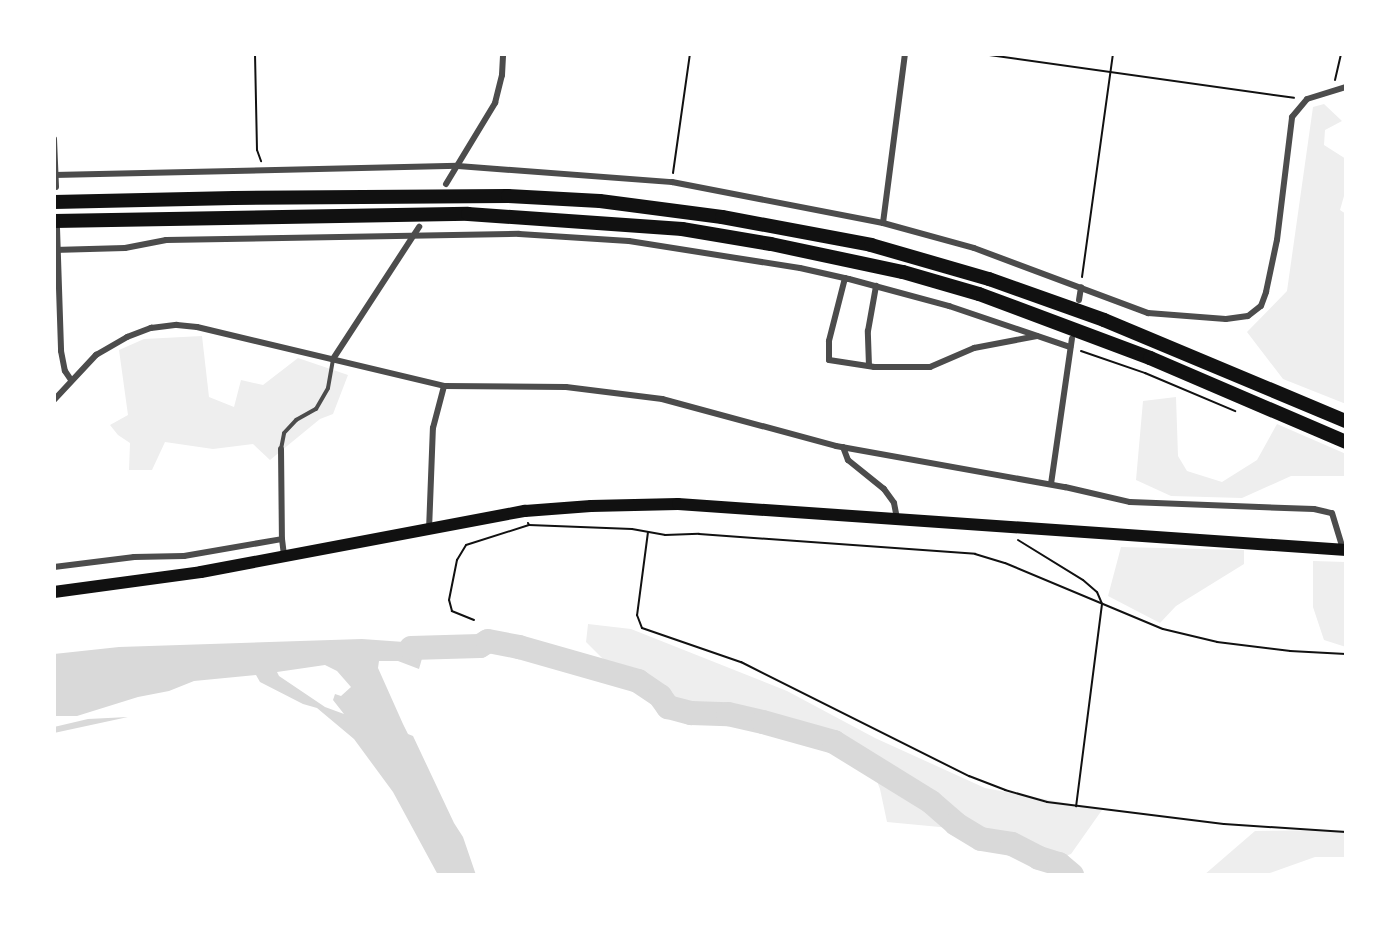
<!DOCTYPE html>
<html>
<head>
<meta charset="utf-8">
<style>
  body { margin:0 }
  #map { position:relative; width:1400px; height:929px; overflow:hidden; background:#fff; font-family:"Times New Roman",serif }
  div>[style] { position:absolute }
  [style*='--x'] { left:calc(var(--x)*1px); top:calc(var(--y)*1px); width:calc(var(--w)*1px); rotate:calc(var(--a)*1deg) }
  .green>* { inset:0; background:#eee }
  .water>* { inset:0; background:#d9d9d9 }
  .river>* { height:24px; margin:-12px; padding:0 12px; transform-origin:12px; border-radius:12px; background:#d9d9d9 }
  .path>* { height:2px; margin:-1px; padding:0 1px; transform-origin:1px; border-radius:1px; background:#111 }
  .service>* { height:4px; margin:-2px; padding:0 2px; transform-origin:2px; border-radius:2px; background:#4c4c4c }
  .minor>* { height:6px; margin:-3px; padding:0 3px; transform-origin:3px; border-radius:3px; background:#4c4c4c }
  .secondary>* { height:12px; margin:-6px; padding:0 6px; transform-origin:6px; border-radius:6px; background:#111 }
  .trunk>* { height:14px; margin:-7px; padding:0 7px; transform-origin:7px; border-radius:7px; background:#111 }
  span { translate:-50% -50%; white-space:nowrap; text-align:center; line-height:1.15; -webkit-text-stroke:6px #fff; paint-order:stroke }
  .frame { position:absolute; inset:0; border:56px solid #fff; pointer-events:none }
</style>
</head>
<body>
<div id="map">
  <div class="green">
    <i style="clip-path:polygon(1324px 104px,1342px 121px,1325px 130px,1324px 145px,1346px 159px,1346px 189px,1340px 210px,1346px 214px,1346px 404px,1283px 379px,1247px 332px,1287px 291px,1313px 107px)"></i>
    <i style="clip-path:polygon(202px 336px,209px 397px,234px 407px,241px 380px,263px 385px,298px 358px,348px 375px,333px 414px,320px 419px,270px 460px,253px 444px,213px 449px,165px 442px,152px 470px,129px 470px,130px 443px,118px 435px,110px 425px,128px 415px,119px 350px,144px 339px)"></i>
    <i style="clip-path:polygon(1176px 397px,1178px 456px,1187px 471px,1222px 482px,1257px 460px,1277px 424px,1346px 454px,1346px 476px,1291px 476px,1242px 498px,1171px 496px,1136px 480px,1143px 401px)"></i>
    <i style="clip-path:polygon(1121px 547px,1244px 550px,1244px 564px,1176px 606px,1160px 623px,1108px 596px)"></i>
    <i style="clip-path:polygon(1313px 561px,1346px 562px,1346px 647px,1324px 640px,1313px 607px)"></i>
    <i style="clip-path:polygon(588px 624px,631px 629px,787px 691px,875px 738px,985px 788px,1102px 810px,1071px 854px,1035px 866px,982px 831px,887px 822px,880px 789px,868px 758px,803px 728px,675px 702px,607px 663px,586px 642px)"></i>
    <i style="clip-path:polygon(1346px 830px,1346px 857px,1315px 857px,1264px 875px,1204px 875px,1255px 831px)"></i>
  </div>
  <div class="water">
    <i style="clip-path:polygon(evenodd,362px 639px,446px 645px,423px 655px,419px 669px,398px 661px,379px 661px,378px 668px,403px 724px,408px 734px,413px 736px,454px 823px,463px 837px,476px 875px,438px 875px,393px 792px,354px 739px,317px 708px,303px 704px,260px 682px,256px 675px,194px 681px,169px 691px,138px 697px,77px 716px,54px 716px,54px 654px,119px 647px,362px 639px,325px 665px,337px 671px,351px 687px,341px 696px,335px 694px,333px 700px,344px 714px,325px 707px,279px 676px,277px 672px,325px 665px)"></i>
    <i style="clip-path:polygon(128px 717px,54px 733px,54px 727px,88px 719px)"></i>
  </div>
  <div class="river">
    <i style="--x:411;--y:648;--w:69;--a:-1.7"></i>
    <i style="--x:480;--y:646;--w:9;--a:-32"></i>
    <i style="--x:488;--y:641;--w:32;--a:11"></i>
    <i style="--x:519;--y:647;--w:124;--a:15.9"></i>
    <i style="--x:638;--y:681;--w:27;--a:34"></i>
    <i style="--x:660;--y:696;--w:14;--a:54"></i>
    <i style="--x:668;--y:707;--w:24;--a:15"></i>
    <i style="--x:691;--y:713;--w:37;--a:2"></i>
    <i style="--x:728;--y:714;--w:36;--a:13"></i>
    <i style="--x:763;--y:722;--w:74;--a:15.7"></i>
    <i style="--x:834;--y:742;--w:114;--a:31.7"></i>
    <i style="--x:931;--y:802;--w:33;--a:41"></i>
    <i style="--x:956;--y:824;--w:29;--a:31"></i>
    <i style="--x:981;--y:839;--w:31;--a:9"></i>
    <i style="--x:1012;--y:844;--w:30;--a:27"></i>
    <i style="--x:1039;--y:858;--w:21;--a:17"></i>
    <i style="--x:1059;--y:864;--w:17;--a:40"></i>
  </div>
  <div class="path">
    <i style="--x:255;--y:54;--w:96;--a:88.8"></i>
    <i style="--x:257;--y:150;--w:12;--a:70"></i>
    <i style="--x:982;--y:54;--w:315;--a:8"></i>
    <i style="--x:1335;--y:80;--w:27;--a:-77"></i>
    <i style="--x:673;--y:173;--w:120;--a:-81.9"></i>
    <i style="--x:1082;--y:277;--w:225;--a:-82.1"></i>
    <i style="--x:1081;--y:351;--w:68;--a:19"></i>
    <i style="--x:1145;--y:373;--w:98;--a:22.9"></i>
    <i style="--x:528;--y:523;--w:2;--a:63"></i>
    <i style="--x:529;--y:525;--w:103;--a:2.2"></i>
    <i style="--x:632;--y:529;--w:34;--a:10"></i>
    <i style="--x:665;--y:535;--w:34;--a:-2"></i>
    <i style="--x:699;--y:534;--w:277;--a:4.1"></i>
    <i style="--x:975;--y:554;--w:31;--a:17"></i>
    <i style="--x:1005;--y:563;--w:171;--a:22.7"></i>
    <i style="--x:1163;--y:629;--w:56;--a:13.5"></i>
    <i style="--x:1217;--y:642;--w:74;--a:7"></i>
    <i style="--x:1290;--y:651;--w:56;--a:3.1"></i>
    <i style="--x:648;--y:532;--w:84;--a:97.5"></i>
    <i style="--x:637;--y:615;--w:14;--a:69"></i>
    <i style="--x:642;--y:628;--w:105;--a:19"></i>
    <i style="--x:741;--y:662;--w:255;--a:26.6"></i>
    <i style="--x:969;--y:776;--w:39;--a:21"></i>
    <i style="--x:1005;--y:790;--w:44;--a:15.9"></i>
    <i style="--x:1047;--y:802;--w:178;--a:7.1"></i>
    <i style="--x:1224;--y:824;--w:122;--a:3.8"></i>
    <i style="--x:1018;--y:540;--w:76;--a:31.6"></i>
    <i style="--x:1083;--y:580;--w:18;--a:41"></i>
    <i style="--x:1097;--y:592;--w:13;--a:67"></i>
    <i style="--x:1102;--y:604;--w:204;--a:97.3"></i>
    <i style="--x:474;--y:620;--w:24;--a:-158"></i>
    <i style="--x:452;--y:611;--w:11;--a:-105"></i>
    <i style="--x:449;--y:600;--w:41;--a:-78.7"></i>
    <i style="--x:457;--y:560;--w:17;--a:-59"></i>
    <i style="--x:466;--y:545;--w:66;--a:-17.6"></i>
  </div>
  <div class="service">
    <i style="--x:281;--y:449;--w:16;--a:-79"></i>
    <i style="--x:284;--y:433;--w:18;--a:-47"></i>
    <i style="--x:296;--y:420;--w:23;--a:-29"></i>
    <i style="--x:316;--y:409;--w:24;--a:-60"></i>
    <i style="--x:328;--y:388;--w:29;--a:-80"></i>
  </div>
  <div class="minor">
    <i style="--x:54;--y:139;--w:48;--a:87.6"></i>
    <i style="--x:54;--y:175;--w:404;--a:-1.3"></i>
    <i style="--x:458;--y:166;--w:215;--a:4.3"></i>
    <i style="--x:672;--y:182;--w:215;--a:11"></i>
    <i style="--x:883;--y:223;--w:94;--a:15.4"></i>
    <i style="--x:974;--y:248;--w:186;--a:20.5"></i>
    <i style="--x:1148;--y:313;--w:78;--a:4.4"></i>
    <i style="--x:1226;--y:319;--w:22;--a:-8"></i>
    <i style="--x:1248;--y:316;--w:16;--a:-38"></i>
    <i style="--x:1261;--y:306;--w:15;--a:-70"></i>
    <i style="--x:1266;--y:292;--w:53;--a:-78.1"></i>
    <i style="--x:1277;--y:240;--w:124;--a:-83"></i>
    <i style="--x:1292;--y:117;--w:23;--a:-50"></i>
    <i style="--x:1307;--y:99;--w:41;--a:-17.1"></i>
    <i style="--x:446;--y:184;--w:95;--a:-58.8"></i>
    <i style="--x:495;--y:103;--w:29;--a:-76"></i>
    <i style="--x:502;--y:75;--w:21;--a:-87"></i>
    <i style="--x:883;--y:223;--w:170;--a:-82.6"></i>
    <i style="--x:57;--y:228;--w:123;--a:88.1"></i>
    <i style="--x:61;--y:351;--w:20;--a:79"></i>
    <i style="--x:65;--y:371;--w:11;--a:56"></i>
    <i style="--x:54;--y:250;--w:71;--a:-1.6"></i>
    <i style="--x:125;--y:248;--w:42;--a:-11"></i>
    <i style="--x:166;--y:240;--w:353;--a:-1"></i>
    <i style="--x:519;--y:234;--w:110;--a:3.6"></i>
    <i style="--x:629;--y:241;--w:173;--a:9"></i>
    <i style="--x:800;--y:268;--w:50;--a:12.7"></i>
    <i style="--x:849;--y:279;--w:104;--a:15.1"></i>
    <i style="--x:949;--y:306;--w:128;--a:18.7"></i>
    <i style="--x:845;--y:278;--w:65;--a:104.3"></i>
    <i style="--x:829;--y:341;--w:19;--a:90"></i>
    <i style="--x:829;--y:360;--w:46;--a:8.8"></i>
    <i style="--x:874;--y:367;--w:56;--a:0"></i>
    <i style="--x:930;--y:367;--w:48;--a:-23.4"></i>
    <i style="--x:974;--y:348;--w:64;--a:-10.8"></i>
    <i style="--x:1079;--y:300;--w:13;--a:-81"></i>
    <i style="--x:333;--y:359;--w:158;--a:-56.9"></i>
    <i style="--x:869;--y:366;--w:35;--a:-92"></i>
    <i style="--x:868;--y:331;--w:46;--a:-79.9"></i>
    <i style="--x:54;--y:400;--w:62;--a:-47"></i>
    <i style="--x:96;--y:355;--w:36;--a:-30"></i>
    <i style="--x:127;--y:337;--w:26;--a:-21"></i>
    <i style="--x:151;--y:328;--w:26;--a:-7"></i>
    <i style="--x:177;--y:325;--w:20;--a:6"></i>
    <i style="--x:197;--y:327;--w:254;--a:13.4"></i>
    <i style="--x:444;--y:386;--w:122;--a:0.5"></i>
    <i style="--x:566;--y:387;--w:97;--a:7.1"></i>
    <i style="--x:662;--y:399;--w:180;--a:15.1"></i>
    <i style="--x:836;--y:446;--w:233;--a:10.2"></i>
    <i style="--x:1065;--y:487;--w:67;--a:13"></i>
    <i style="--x:1130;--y:502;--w:184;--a:2.2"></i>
    <i style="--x:1314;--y:509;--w:18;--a:13"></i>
    <i style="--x:1332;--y:513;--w:39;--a:73"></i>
    <i style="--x:843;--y:447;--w:14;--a:69"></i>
    <i style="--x:848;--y:460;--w:46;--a:38.9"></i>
    <i style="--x:884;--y:489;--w:17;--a:54"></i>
    <i style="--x:894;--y:503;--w:16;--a:79"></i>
    <i style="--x:281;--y:449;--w:90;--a:89.4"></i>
    <i style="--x:1051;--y:484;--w:147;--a:-81.8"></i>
    <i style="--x:429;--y:530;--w:102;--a:-87.8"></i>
    <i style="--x:433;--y:428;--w:43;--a:-75.3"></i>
    <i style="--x:54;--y:567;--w:81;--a:-7.1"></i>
    <i style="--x:134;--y:557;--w:50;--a:-1.1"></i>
    <i style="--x:184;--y:556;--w:99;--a:-9.8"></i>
    <i style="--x:282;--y:539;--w:17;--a:83"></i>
  </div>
  <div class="secondary">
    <i style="--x:54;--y:592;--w:148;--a:-7.7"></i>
    <i style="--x:201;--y:572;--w:330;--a:-10.7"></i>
    <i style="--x:525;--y:511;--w:66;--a:-4.3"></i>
    <i style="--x:591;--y:506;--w:87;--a:-1.3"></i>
    <i style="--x:678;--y:504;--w:670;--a:3.94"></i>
  </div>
  <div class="trunk">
    <i style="--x:54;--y:202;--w:180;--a:-1.3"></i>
    <i style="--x:234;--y:198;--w:274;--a:-0.4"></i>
    <i style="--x:508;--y:196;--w:92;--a:3.1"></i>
    <i style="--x:600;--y:201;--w:123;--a:7.5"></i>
    <i style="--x:722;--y:217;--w:152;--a:10.6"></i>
    <i style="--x:871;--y:245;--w:123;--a:16.1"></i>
    <i style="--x:989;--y:279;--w:122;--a:19.6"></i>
    <i style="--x:1104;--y:320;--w:262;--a:22.7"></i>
    <i style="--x:54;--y:221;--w:414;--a:-1"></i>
    <i style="--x:468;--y:214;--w:215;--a:4"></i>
    <i style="--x:682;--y:229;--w:90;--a:9.6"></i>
    <i style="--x:771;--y:244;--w:135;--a:12"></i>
    <i style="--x:903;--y:272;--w:79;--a:16.1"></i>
    <i style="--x:979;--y:294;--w:183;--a:20.5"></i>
    <i style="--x:1150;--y:358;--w:213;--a:23.2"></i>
  </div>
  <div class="frame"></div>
</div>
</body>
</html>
